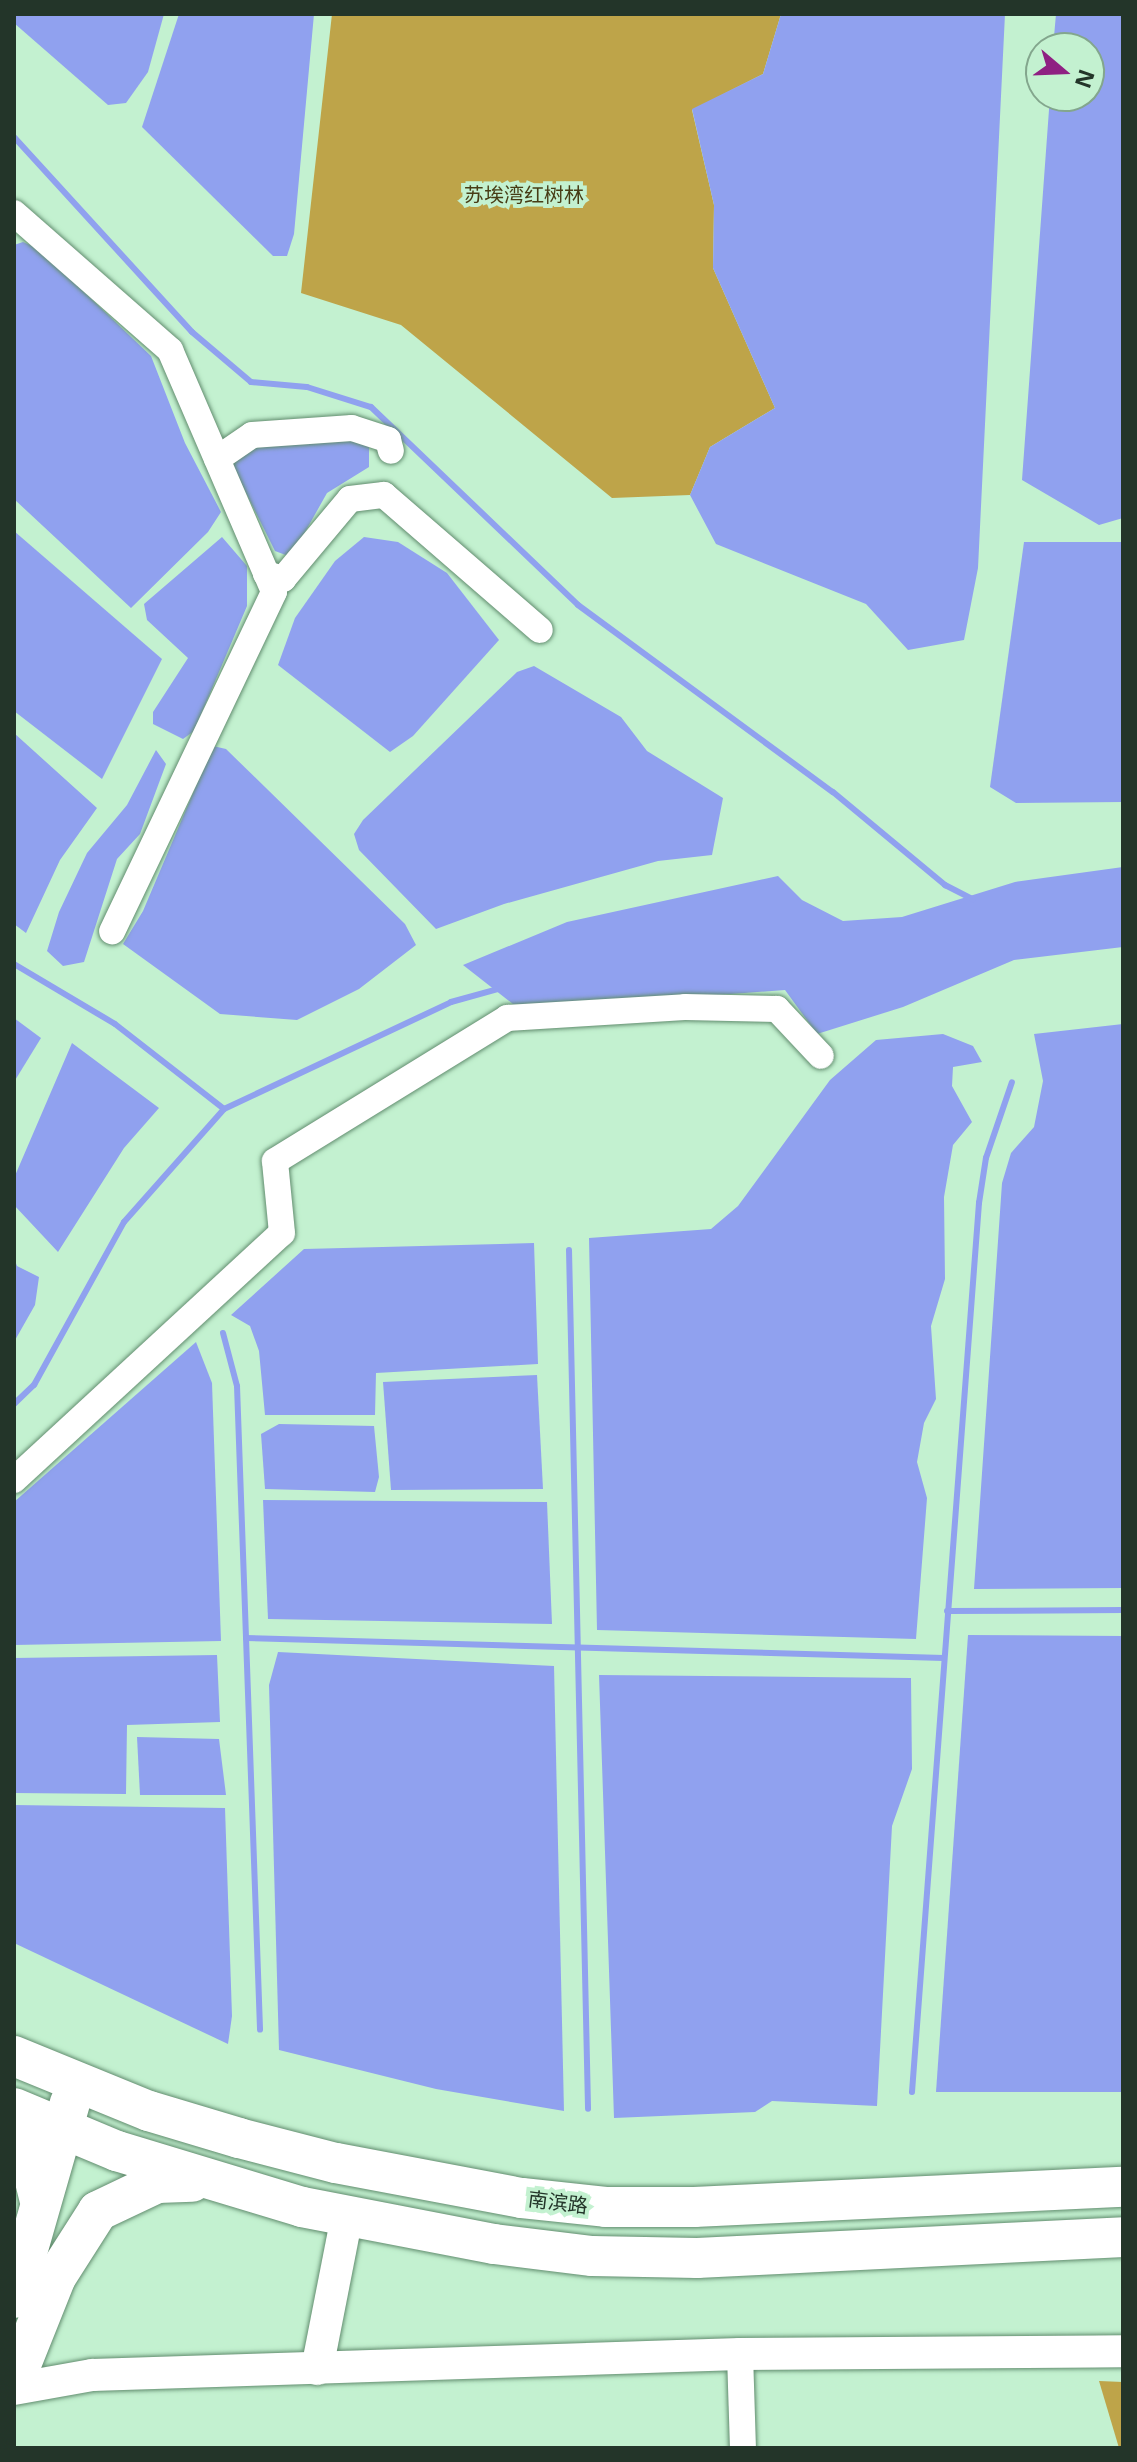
<!DOCTYPE html>
<html>
<head>
<meta charset="utf-8">
<style>
  body { margin:0 }
  #map { position:relative; width:1137px; height:2462px; overflow:hidden; background:#c3f1d0; font-family:"Open Sans","Noto Sans SC",sans-serif }
  div>[style] { position:absolute }
  [style*='--x'] { left:calc(var(--x)*1px); top:calc(var(--y)*1px); width:calc(var(--w)*1px); rotate:calc(var(--a)*1deg) }
  .forest>* { inset:0; background:#bea449 }
  .water>* { inset:0; background:#90a1ef }
  .stream>* { height:6px; margin:-3px; padding:0 3px; transform-origin:3px; border-radius:3px; background:#90a1ef }
  .roads { filter:drop-shadow(0 0 2px #628d6f) drop-shadow(0 0 2px #628d6f) }
  .minor>* { height:26px; margin:-13px; padding:0 13px; transform-origin:13px; border-radius:13px; background:#fff }
  .tertiary>* { height:32px; margin:-16px; padding:0 16px; transform-origin:16px; border-radius:16px; background:#fff }
  .primary>* { height:40px; margin:-20px; padding:0 20px; transform-origin:20px; border-radius:20px; background:#fff }
  span { translate:-50% -50%; white-space:nowrap; text-align:center; line-height:1.15; -webkit-text-stroke:8px #c3f1d0; paint-order:stroke }
  .park-label { font-size:20px; color:#473c15 }
  .street-label { font-size:20px; color:#233529 }
  .frame { position:absolute; inset:0; border:16px solid #233529; pointer-events:none }
  .north { position:absolute; left:1025px; top:32px; width:80px; height:80px; box-sizing:border-box; background:#c3f1d0; border:2px solid #83a68d; border-radius:50%; rotate:109deg; font-size:22px; font-weight:700; line-height:32px; text-align:center; color:#233529 }
  .north::after { content:''; display:block; margin:auto; width:28px; height:36px; background:#8f2082; clip-path:polygon(50% 0,100% 100%,50% 72%,0 100%) }
</style>
</head>
<body>
<div id="map">
  <div class="forest">
    <i style="clip-path:polygon(332px 14px,781px 14px,763px 74px,692px 110px,714px 205px,713px 268px,775px 408px,710px 447px,690px 495px,612px 498px,401px 325px,301px 293px)"></i>
    <i style="clip-path:polygon(1099px 2381px,1123px 2382px,1123px 2448px,1119px 2448px)"></i>
  </div>
  <div class="water">
    <i style="clip-path:polygon(14px 14px,164px 14px,148px 72px,126px 103px,108px 105px,14px 23px)"></i>
    <i style="clip-path:polygon(179px 14px,314px 14px,294px 234px,287px 256px,273px 256px,142px 127px)"></i>
    <i style="clip-path:polygon(781px 14px,1005px 14px,978px 568px,964px 640px,908px 650px,866px 604px,716px 544px,690px 495px,710px 447px,775px 408px,713px 268px,714px 205px,692px 109px,763px 74px)"></i>
    <i style="clip-path:polygon(1056px 14px,1123px 14px,1123px 518px,1099px 525px,1022px 480px,1050px 96px,1089px 96px,1089px 48px,1053px 48px)"></i>
    <i style="clip-path:polygon(23px 242px,39px 249px,151px 356px,185px 443px,221px 512px,208px 532px,131px 608px,14px 499px,14px 245px)"></i>
    <i style="clip-path:polygon(331px 433px,369px 446px,369px 467px,327px 493px,291px 557px,275px 551px,231px 463px,252px 439px)"></i>
    <i style="clip-path:polygon(14px 531px,162px 659px,102px 779px,14px 711px)"></i>
    <i style="clip-path:polygon(222px 537px,247px 566px,247px 606px,194px 731px,183px 739px,153px 724px,153px 712px,188px 658px,147px 620px,144px 604px)"></i>
    <i style="clip-path:polygon(364px 537px,398px 542px,447px 573px,499px 640px,413px 736px,390px 752px,278px 665px,295px 618px,335px 561px)"></i>
    <i style="clip-path:polygon(1024px 542px,1123px 542px,1123px 802px,1016px 803px,990px 787px)"></i>
    <i style="clip-path:polygon(534px 666px,621px 717px,647px 751px,723px 798px,712px 855px,658px 861px,504px 904px,436px 929px,359px 850px,354px 834px,363px 820px,517px 672px)"></i>
    <i style="clip-path:polygon(14px 733px,97px 808px,60px 860px,26px 933px,14px 924px)"></i>
    <i style="clip-path:polygon(213px 746px,226px 749px,405px 924px,416px 945px,359px 989px,297px 1020px,220px 1014px,123px 944px,143px 911px)"></i>
    <i style="clip-path:polygon(156px 750px,166px 764px,140px 834px,117px 859px,84px 962px,63px 966px,47px 951px,59px 912px,87px 853px,127px 805px)"></i>
    <i style="clip-path:polygon(1123px 867px,1123px 947px,1014px 960px,903px 1007px,817px 1034px,785px 990px,599px 1004px,513px 1004px,463px 965px,567px 922px,778px 876px,802px 900px,843px 921px,902px 917px,1015px 882px)"></i>
    <i style="clip-path:polygon(14px 1018px,41px 1038px,14px 1082px)"></i>
    <i style="clip-path:polygon(1123px 1024px,1123px 1588px,974px 1589px,1002px 1183px,1011px 1153px,1034px 1127px,1043px 1081px,1034px 1034px)"></i>
    <i style="clip-path:polygon(943px 1034px,973px 1046px,982px 1062px,953px 1067px,952px 1086px,972px 1122px,953px 1145px,944px 1197px,945px 1279px,931px 1326px,936px 1399px,924px 1423px,917px 1462px,927px 1498px,916px 1639px,597px 1630px,589px 1238px,711px 1229px,738px 1206px,830px 1080px,876px 1040px)"></i>
    <i style="clip-path:polygon(72px 1043px,159px 1108px,124px 1148px,58px 1252px,14px 1205px,14px 1178px)"></i>
    <i style="clip-path:polygon(534px 1243px,538px 1364px,376px 1373px,375px 1415px,265px 1415px,259px 1351px,250px 1326px,231px 1315px,304px 1249px)"></i>
    <i style="clip-path:polygon(14px 1258px,17px 1266px,39px 1277px,35px 1305px,14px 1342px)"></i>
    <i style="clip-path:polygon(196px 1342px,212px 1383px,221px 1641px,14px 1645px,14px 1502px)"></i>
    <i style="clip-path:polygon(537px 1375px,543px 1489px,391px 1490px,383px 1382px)"></i>
    <i style="clip-path:polygon(279px 1424px,374px 1426px,379px 1477px,375px 1492px,265px 1489px,261px 1434px)"></i>
    <i style="clip-path:polygon(263px 1500px,547px 1502px,552px 1624px,268px 1619px)"></i>
    <i style="clip-path:polygon(968px 1635px,1123px 1636px,1123px 2092px,936px 2092px)"></i>
    <i style="clip-path:polygon(278px 1652px,554px 1666px,564px 2111px,436px 2089px,279px 2050px,269px 1685px)"></i>
    <i style="clip-path:polygon(217px 1655px,220px 1722px,127px 1725px,126px 1794px,14px 1793px,14px 1658px)"></i>
    <i style="clip-path:polygon(599px 1675px,911px 1678px,912px 1769px,892px 1826px,877px 2106px,772px 2101px,755px 2112px,614px 2118px)"></i>
    <i style="clip-path:polygon(137px 1737px,219px 1739px,226px 1795px,140px 1795px)"></i>
    <i style="clip-path:polygon(14px 1805px,225px 1808px,232px 2016px,228px 2044px,14px 1943px)"></i>
  </div>
  <div class="stream">
    <i style="--x:14;--y:137;--w:264;--a:47.6"></i>
    <i style="--x:192;--y:332;--w:77;--a:40.3"></i>
    <i style="--x:251;--y:382;--w:56;--a:5.1"></i>
    <i style="--x:307;--y:387;--w:67;--a:17.4"></i>
    <i style="--x:371;--y:407;--w:286;--a:43.7"></i>
    <i style="--x:578;--y:605;--w:316;--a:36.3"></i>
    <i style="--x:833;--y:792;--w:146;--a:39.7"></i>
    <i style="--x:945;--y:885;--w:31;--a:27"></i>
    <i style="--x:14;--y:964;--w:117;--a:30.7"></i>
    <i style="--x:115;--y:1024;--w:138;--a:37.9"></i>
    <i style="--x:224;--y:1109;--w:251;--a:-25.2"></i>
    <i style="--x:451;--y:1002;--w:52;--a:-15.6"></i>
    <i style="--x:569;--y:1250;--w:859;--a:88.73"></i>
    <i style="--x:223;--y:1333;--w:55;--a:75.2"></i>
    <i style="--x:237;--y:1386;--w:644;--a:87.95"></i>
    <i style="--x:14;--y:1404;--w:28;--a:-44"></i>
    <i style="--x:34;--y:1385;--w:186;--a:-61.1"></i>
    <i style="--x:124;--y:1222;--w:151;--a:-48.5"></i>
    <i style="--x:947;--y:1611;--w:176;--a:-0.3"></i>
    <i style="--x:246;--y:1638;--w:698;--a:1.64"></i>
    <i style="--x:912;--y:2092;--w:892;--a:-85.69"></i>
    <i style="--x:979;--y:1203;--w:46;--a:-81.2"></i>
    <i style="--x:986;--y:1158;--w:80;--a:-71.1"></i>
  </div>
  <div class="roads">
    <div class="minor">
      <i style="--x:14;--y:213;--w:208;--a:41.3"></i>
      <i style="--x:170;--y:350;--w:263;--a:66.7"></i>
      <i style="--x:274;--y:592;--w:376;--a:115.5"></i>
      <i style="--x:217;--y:459;--w:42;--a:-34.4"></i>
      <i style="--x:252;--y:435;--w:100;--a:-4"></i>
      <i style="--x:352;--y:428;--w:38;--a:18"></i>
      <i style="--x:388;--y:440;--w:11;--a:75"></i>
      <i style="--x:266;--y:574;--w:18;--a:16"></i>
      <i style="--x:283;--y:579;--w:104;--a:-50.1"></i>
      <i style="--x:350;--y:499;--w:34;--a:-7"></i>
      <i style="--x:384;--y:495;--w:206;--a:40.9"></i>
      <i style="--x:14;--y:1480;--w:364;--a:-42.7"></i>
      <i style="--x:282;--y:1233;--w:72;--a:-95.6"></i>
      <i style="--x:275;--y:1161;--w:273;--a:-31.6"></i>
      <i style="--x:507;--y:1018;--w:178;--a:-3.5"></i>
      <i style="--x:685;--y:1007;--w:92;--a:1.2"></i>
      <i style="--x:777;--y:1009;--w:64;--a:46.9"></i>
      <i style="--x:740;--y:2354;--w:94;--a:88.2"></i>
    </div>
    <div class="tertiary">
      <i style="--x:317;--y:2369;--w:156;--a:-78.9"></i>
      <i style="--x:14;--y:2389;--w:79;--a:-10.2"></i>
      <i style="--x:92;--y:2375;--w:648;--a:-1.86"></i>
      <i style="--x:740;--y:2354;--w:383;--a:-0.4"></i>
    </div>
    <div class="primary">
      <i style="--x:14;--y:2056;--w:146;--a:22.2"></i>
      <i style="--x:149;--y:2111;--w:94;--a:16.7"></i>
      <i style="--x:239;--y:2138;--w:100;--a:14.5"></i>
      <i style="--x:336;--y:2163;--w:189;--a:10.7"></i>
      <i style="--x:522;--y:2198;--w:84;--a:6.1"></i>
      <i style="--x:606;--y:2207;--w:88;--a:0"></i>
      <i style="--x:694;--y:2207;--w:429;--a:-2.7"></i>
      <i style="--x:14;--y:2108;--w:112;--a:22.7"></i>
      <i style="--x:117;--y:2151;--w:193;--a:16.8"></i>
      <i style="--x:302;--y:2207;--w:196;--a:10.9"></i>
      <i style="--x:494;--y:2244;--w:99;--a:7"></i>
      <i style="--x:592;--y:2256;--w:105;--a:1.1"></i>
      <i style="--x:697;--y:2258;--w:427;--a:-2.8"></i>
      <i style="--x:14;--y:2134;--w:31;--a:59"></i>
      <i style="--x:30;--y:2161;--w:38;--a:76"></i>
      <i style="--x:14;--y:2298;--w:203;--a:-74"></i>
      <i style="--x:14;--y:2382;--w:113;--a:-68.2"></i>
      <i style="--x:56;--y:2277;--w:78;--a:-57.5"></i>
      <i style="--x:98;--y:2211;--w:65;--a:-25.4"></i>
      <i style="--x:157;--y:2183;--w:35;--a:-2"></i>
    </div>
  </div>
  <div class="park-label">
    <span style="left:524px;top:194px">苏埃湾红树林</span>
  </div>
  <div class="street-label">
    <span style="left:558px;top:2202px;rotate:7deg">南滨路</span>
  </div>
  <div class="frame"></div>
  <div class="north">N</div>
</div>
</body>
</html>
